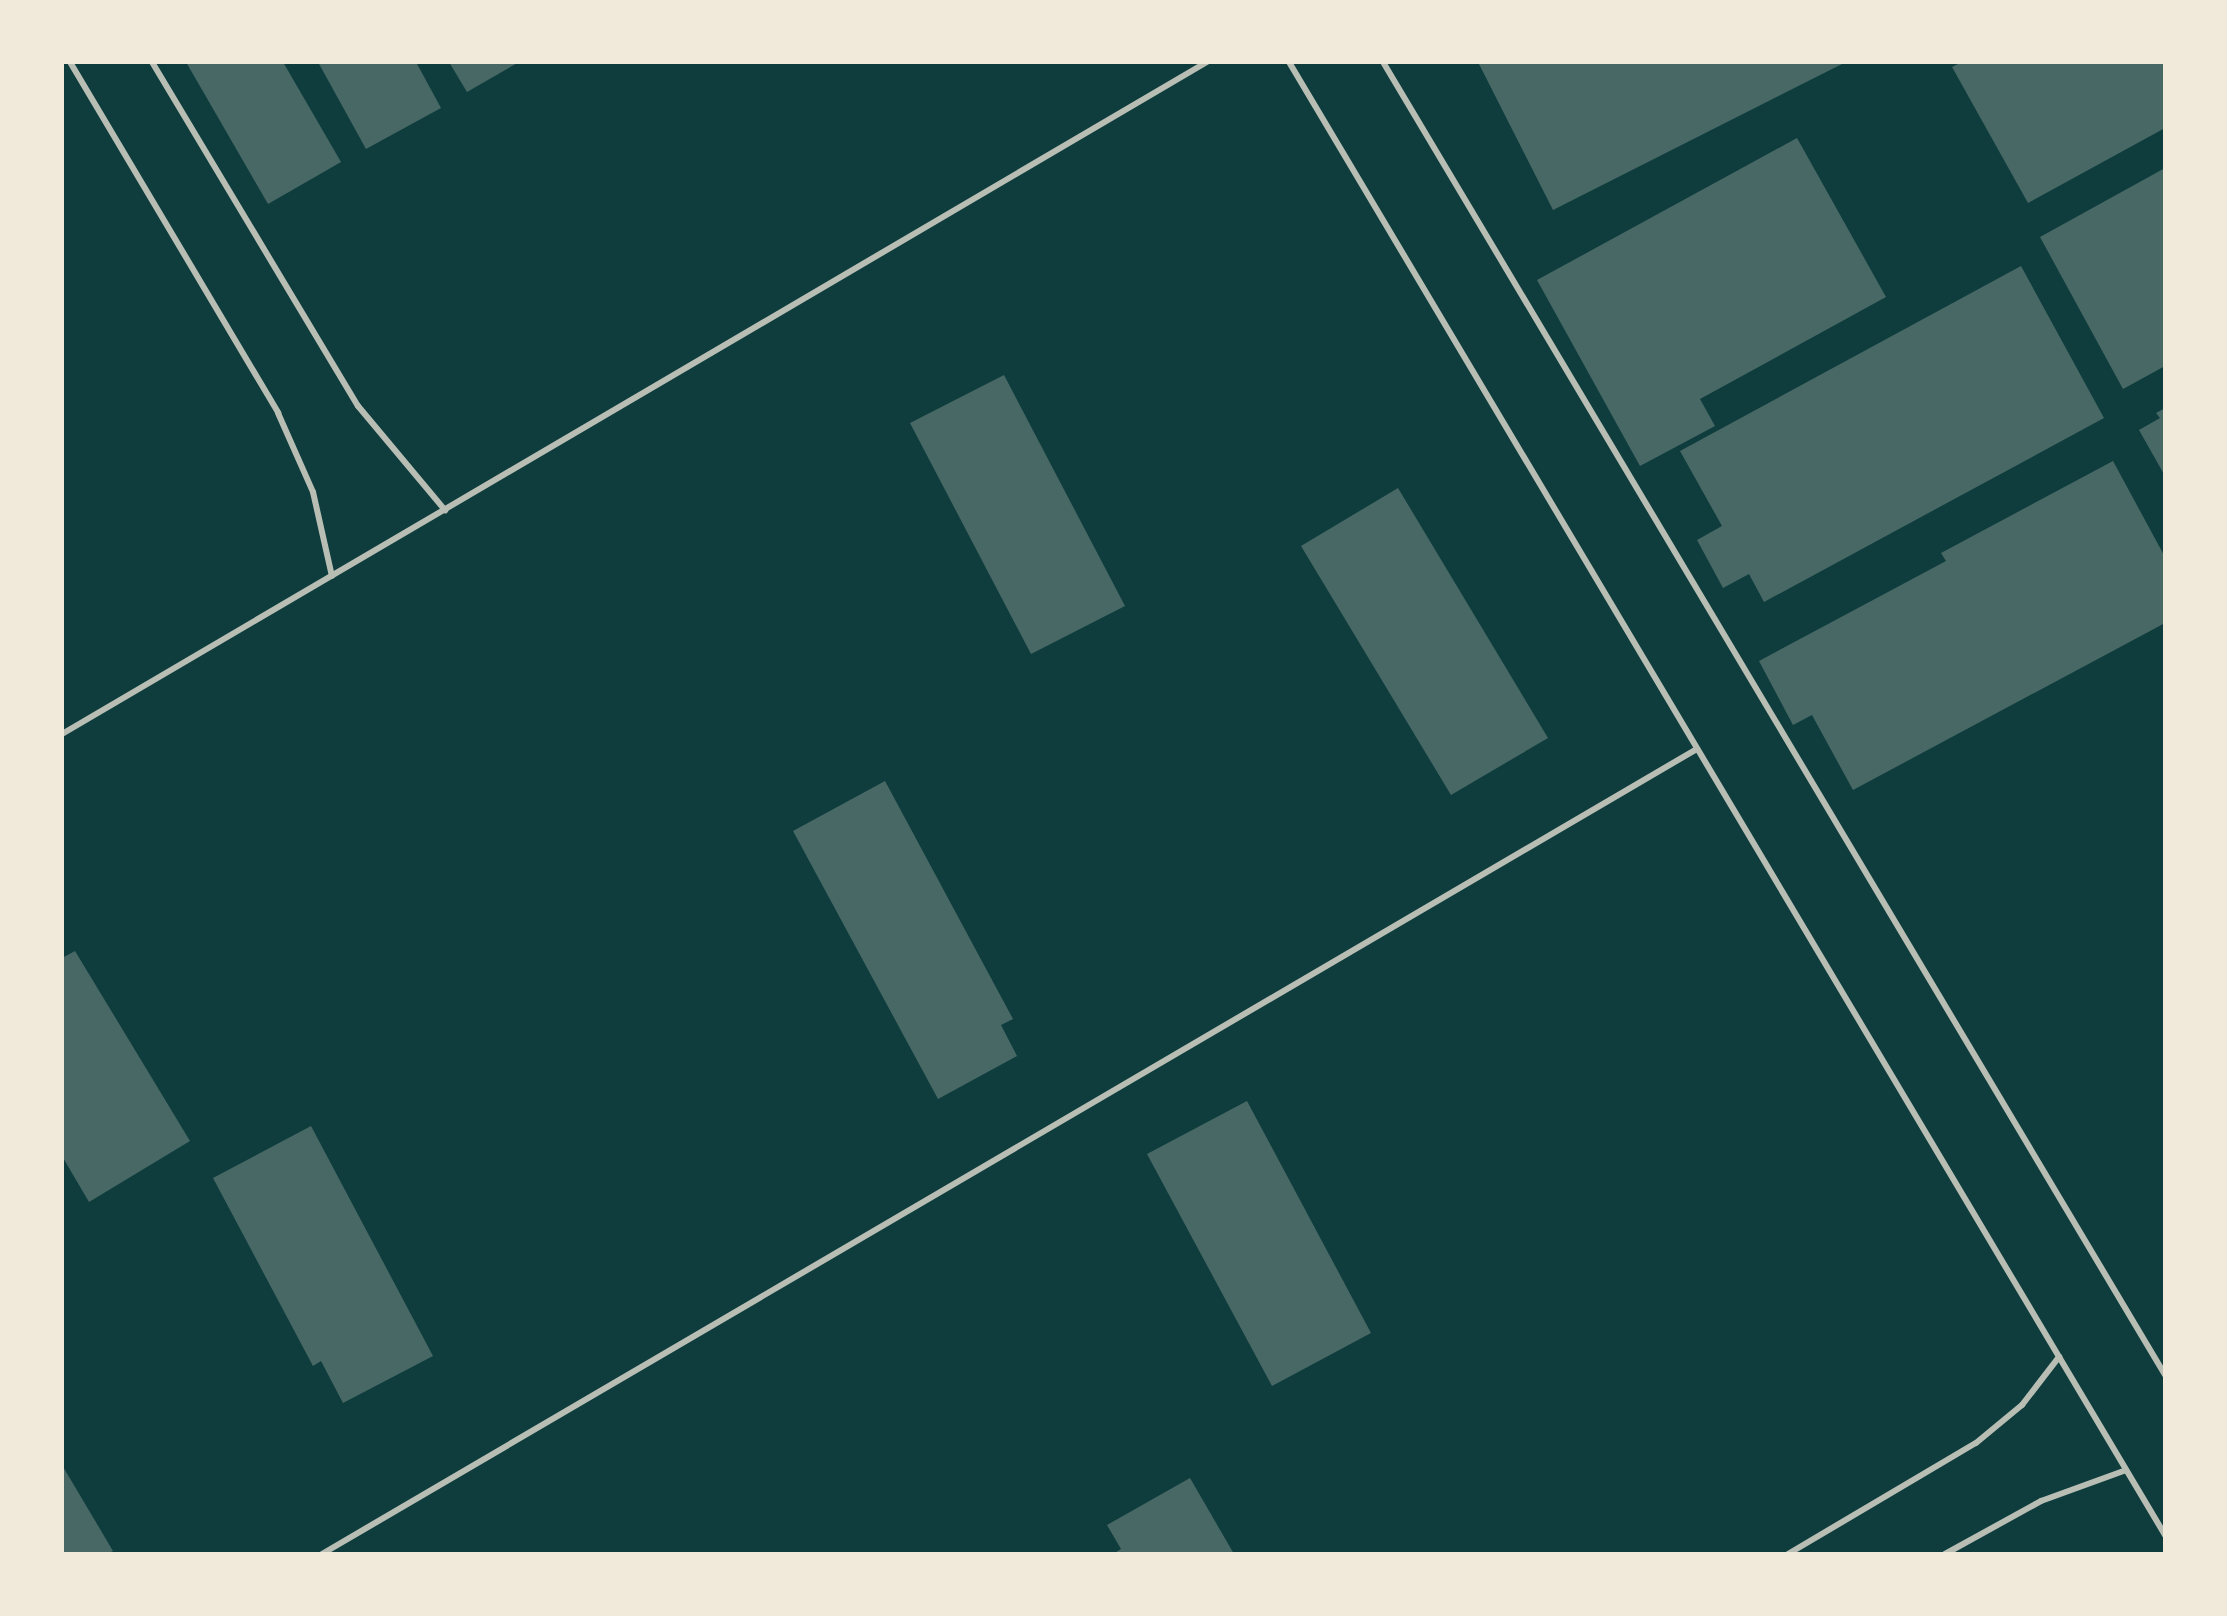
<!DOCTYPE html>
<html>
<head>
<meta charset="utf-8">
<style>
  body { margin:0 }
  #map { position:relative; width:2227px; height:1616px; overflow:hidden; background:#0f3d3e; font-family:Helvetica,sans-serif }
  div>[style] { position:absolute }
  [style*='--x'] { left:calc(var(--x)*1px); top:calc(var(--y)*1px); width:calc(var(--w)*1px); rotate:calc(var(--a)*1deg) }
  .building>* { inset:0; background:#486865 }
  .service>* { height:6px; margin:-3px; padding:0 3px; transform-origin:3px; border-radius:3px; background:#b8beb3 }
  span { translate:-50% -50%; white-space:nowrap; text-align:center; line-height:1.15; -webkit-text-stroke:7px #f1e9da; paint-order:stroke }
  .frame { position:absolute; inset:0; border:64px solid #f1e9da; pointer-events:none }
</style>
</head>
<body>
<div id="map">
  <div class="building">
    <i style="clip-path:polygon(186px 62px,283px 62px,341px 162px,268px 204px)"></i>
    <i style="clip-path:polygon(318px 62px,416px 62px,441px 108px,366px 149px)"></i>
    <i style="clip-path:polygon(449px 62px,519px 62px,467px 92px)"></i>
    <i style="clip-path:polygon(1478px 62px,1846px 62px,1553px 210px)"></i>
    <i style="clip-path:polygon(1962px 62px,2165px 62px,2165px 128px,2028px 203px,1952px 67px)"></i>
    <i style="clip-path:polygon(1797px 138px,1886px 297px,1700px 399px,1715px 426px,1640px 466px,1537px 280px)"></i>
    <i style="clip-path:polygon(2165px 168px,2165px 366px,2123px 389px,2040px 237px)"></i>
    <i style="clip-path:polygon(2021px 266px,2104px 418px,1764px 602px,1749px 574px,1723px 588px,1697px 540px,1722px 526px,1680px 451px)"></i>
    <i style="clip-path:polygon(1004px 375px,1125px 606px,1031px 654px,910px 423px)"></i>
    <i style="clip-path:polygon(2165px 408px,2165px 476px,2139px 430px,2160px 418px,2156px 413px)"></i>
    <i style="clip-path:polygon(2113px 461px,2165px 557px,2165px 623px,1853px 790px,1812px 715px,1793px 725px,1759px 661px,1946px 561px,1941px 553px)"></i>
    <i style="clip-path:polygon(1398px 488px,1548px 738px,1451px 795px,1301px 546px)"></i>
    <i style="clip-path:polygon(885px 781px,1013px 1019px,1001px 1025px,1017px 1056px,938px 1099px,793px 831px)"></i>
    <i style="clip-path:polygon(75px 951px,190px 1141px,89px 1202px,62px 1156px,62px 958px)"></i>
    <i style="clip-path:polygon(1247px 1101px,1371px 1333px,1272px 1386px,1147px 1154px)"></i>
    <i style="clip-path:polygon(311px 1126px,433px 1356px,343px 1403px,321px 1361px,313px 1366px,213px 1178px)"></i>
    <i style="clip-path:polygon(62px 1465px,113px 1551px,108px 1554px,62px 1554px)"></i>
    <i style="clip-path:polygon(1190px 1478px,1234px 1554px,1113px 1554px,1121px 1549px,1107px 1525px)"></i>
  </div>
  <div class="service">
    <i style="--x:70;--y:62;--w:408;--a:59.3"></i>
    <i style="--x:278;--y:413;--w:86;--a:66.1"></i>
    <i style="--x:313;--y:492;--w:86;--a:77.3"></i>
    <i style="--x:152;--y:62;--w:401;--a:59.1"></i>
    <i style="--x:358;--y:406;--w:136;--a:50.1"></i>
    <i style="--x:1289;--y:62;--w:1714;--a:59.26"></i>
    <i style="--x:1383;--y:62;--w:1528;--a:59.22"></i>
    <i style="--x:62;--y:734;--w:1328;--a:-30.41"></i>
    <i style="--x:322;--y:1554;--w:1593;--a:-30.35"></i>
    <i style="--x:1788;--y:1554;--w:218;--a:-30.6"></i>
    <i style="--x:1976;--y:1443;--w:60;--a:-39.6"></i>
    <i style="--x:2022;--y:1405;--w:61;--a:-52.4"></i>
    <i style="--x:1945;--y:1554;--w:110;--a:-28.9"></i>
    <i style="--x:2041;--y:1501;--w:90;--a:-20"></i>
  </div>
  <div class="frame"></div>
</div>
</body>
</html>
